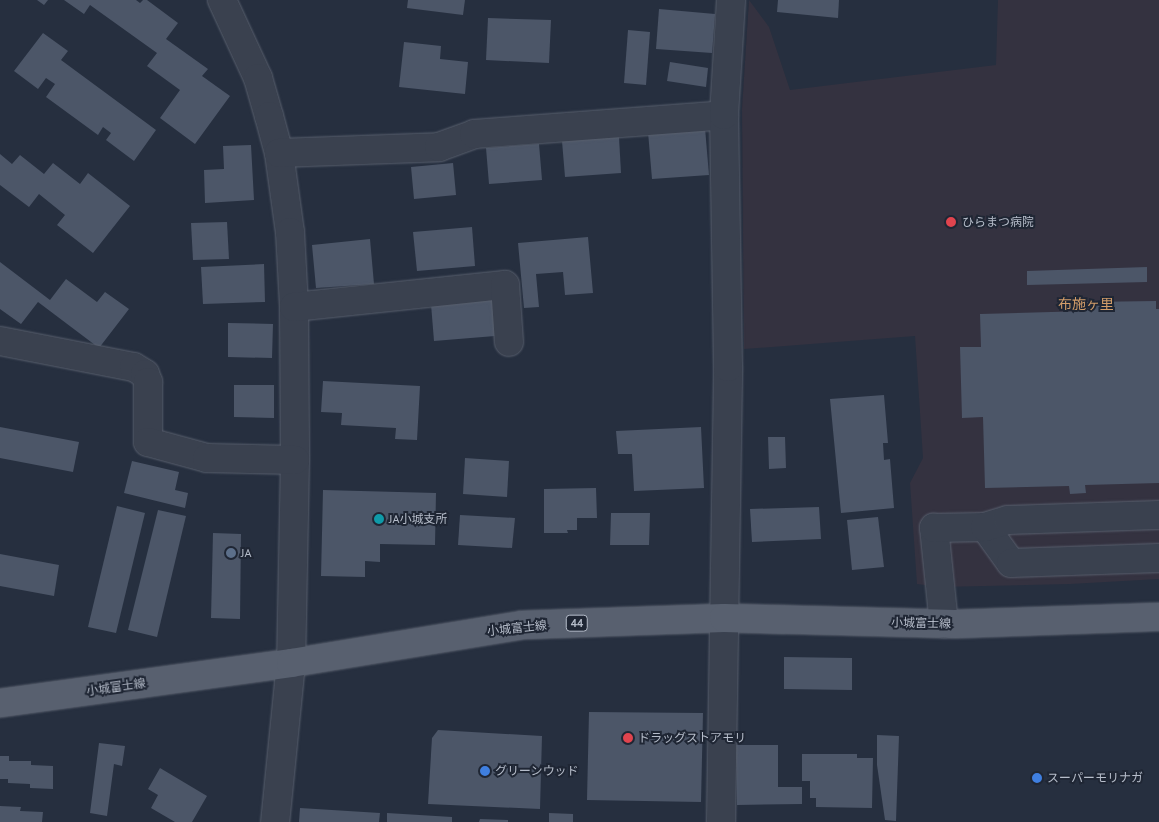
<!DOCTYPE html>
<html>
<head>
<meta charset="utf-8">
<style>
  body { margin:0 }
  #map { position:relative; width:1159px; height:822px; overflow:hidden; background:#262f3f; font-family:"PT Sans","Noto Sans JP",sans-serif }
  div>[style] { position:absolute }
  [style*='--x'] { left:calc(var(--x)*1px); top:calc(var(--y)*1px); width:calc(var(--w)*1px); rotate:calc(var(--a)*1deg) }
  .medical>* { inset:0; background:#343240 }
  .building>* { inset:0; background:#4c5668 }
  .roads { filter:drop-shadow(0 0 1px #585f6d) drop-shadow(0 0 1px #585f6d) }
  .minor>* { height:28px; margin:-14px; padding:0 14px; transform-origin:14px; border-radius:14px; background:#3a414f }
  .major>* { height:28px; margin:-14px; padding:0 14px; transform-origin:14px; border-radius:14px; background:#58606f }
  .dots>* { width:14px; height:14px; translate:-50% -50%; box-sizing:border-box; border:2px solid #1f2634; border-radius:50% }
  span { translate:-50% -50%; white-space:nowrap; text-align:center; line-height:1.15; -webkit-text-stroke:4px #1f2634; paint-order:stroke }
  .shield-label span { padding:1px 4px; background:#1f2634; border:1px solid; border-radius:4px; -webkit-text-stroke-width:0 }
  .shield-label { font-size:11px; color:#b6bdca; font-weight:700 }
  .poi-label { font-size:12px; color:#b6bdca }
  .left { translate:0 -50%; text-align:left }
  .street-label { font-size:12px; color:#b6bdca }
  .neighbourhood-label { font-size:14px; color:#d29d69 }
</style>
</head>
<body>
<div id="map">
  <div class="medical">
    <i style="clip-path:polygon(749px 0,769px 27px,790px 90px,996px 65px,998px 0,1159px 0,1159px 579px,1070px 584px,940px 587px,917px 584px,910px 483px,923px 458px,915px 336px,744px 349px,742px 108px)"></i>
  </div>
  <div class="building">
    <i style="clip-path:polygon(37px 0,48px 0,44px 5px)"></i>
    <i style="clip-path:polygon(64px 0,136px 0,140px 3px,143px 0,147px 0,178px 23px,166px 39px,208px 69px,202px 76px,230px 96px,195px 144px,160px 118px,180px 90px,147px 66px,157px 53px,90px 5px,84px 14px)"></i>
    <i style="clip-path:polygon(408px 0,465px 0,463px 15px,407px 8px)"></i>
    <i style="clip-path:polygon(778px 0,839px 0,838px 18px,777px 12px)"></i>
    <i style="clip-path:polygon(659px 9px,715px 14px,712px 53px,656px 49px)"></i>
    <i style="clip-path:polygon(488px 18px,551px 20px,549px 63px,486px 60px)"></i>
    <i style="clip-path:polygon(628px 30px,650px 32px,646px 85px,624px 83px)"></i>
    <i style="clip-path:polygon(43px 33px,68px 51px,61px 60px,156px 130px,134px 161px,106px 140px,111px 133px,103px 127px,98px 135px,46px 97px,55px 84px,46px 78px,38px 89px,14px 71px)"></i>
    <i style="clip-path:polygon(404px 42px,441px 46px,440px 59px,468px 62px,465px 94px,399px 87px)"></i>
    <i style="clip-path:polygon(670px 62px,708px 68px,706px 87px,667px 81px)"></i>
    <i style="clip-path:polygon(705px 128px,709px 175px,652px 179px,648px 132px)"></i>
    <i style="clip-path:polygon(619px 137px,621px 173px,565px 177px,562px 141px)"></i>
    <i style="clip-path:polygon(539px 144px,542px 180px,489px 184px,486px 148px)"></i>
    <i style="clip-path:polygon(251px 145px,254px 200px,205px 203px,204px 170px,224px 169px,223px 146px)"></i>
    <i style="clip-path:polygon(0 154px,12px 164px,20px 155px,44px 174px,53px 163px,80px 184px,88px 173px,130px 206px,93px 253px,57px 225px,65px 215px,39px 194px,29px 207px,0 185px)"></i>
    <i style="clip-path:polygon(453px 163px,456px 195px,414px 199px,411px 167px)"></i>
    <i style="clip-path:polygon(227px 222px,229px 259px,193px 260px,191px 223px)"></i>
    <i style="clip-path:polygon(472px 227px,475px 266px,417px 271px,413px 232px)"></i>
    <i style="clip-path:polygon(588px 237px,593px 293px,565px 295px,563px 272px,536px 274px,539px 307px,524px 308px,518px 243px)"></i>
    <i style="clip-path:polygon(370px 239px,374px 284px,316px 288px,312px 245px)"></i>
    <i style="clip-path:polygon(0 262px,50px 300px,66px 279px,97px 302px,105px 292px,129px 309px,99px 348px,38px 302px,21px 324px,0 309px)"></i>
    <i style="clip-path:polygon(264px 264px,265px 302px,203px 304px,201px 267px)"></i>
    <i style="clip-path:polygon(1147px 267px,1147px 282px,1027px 285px,1027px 271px)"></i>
    <i style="clip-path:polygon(492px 299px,495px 336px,434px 341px,431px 304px)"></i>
    <i style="clip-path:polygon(1156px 301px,1156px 309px,1159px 309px,1159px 483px,1085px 485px,1086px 493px,1070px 494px,1069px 486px,985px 488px,983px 417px,962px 418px,960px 347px,981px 347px,980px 314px,1087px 311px,1087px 302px)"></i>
    <i style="clip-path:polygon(228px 323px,273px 324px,272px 358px,228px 357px)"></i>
    <i style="clip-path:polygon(323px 381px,420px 386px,417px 440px,395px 439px,396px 428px,341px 425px,342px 413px,321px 412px)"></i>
    <i style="clip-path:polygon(234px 385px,274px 385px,274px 418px,234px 417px)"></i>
    <i style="clip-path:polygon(884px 395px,888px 443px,883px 443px,884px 460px,890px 459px,894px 508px,841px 513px,830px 399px)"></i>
    <i style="clip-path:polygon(0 427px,79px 442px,73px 472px,0 458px)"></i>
    <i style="clip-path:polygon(701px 427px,704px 488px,634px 491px,632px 454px,618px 454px,616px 431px)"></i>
    <i style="clip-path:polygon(768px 437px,785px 437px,786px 468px,769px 469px)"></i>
    <i style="clip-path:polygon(465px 458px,509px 461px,507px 497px,463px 494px)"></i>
    <i style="clip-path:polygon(132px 461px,179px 472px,175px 490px,188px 493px,185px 508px,124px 493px)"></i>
    <i style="clip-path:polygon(596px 488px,597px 518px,577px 518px,577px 530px,567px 530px,568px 533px,544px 533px,544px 489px)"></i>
    <i style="clip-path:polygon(323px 490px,436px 493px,435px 545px,380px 544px,380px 562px,365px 561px,365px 577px,321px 576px)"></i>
    <i style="clip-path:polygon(117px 506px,145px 513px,116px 633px,88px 627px)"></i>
    <i style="clip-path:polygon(819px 507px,821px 539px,752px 542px,750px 509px)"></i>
    <i style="clip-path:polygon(158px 510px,186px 516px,157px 637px,128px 630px)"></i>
    <i style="clip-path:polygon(611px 513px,650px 513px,649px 545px,610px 545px)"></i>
    <i style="clip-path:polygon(460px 515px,515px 518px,512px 548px,458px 545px)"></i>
    <i style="clip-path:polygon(878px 517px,884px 567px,852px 570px,847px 520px)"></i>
    <i style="clip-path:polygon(213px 533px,241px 534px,240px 619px,211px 618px)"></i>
    <i style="clip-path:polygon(0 554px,59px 565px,54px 596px,0 586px)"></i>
    <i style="clip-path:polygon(784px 657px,852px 658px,852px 690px,784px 689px)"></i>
    <i style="clip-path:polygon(589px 712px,703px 713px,701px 802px,587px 800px)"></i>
    <i style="clip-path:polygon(438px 730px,542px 736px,540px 809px,428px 804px,432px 738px)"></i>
    <i style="clip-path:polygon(877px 735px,899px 736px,896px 821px,885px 820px,877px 765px)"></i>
    <i style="clip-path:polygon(99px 743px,125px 746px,122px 766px,114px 764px,107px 816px,90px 813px)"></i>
    <i style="clip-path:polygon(736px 745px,778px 745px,778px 787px,802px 787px,802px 804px,737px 805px)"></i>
    <i style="clip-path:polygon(802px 754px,857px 754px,857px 758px,873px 758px,872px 808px,816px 807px,816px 798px,810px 798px,810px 781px,802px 781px)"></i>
    <i style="clip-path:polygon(0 756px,9px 756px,9px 761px,31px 761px,31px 765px,53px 766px,53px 789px,30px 788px,30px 784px,8px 783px,8px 779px,0 779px)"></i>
    <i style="clip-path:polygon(160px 768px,207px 796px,192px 822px,175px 822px,151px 808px,158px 795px,148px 789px)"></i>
    <i style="clip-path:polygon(0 806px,21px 807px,20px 811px,43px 812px,42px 822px,0 822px)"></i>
    <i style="clip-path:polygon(300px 808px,380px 813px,379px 822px,299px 822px)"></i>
    <i style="clip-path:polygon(387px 813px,452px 817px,452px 822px,387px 822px)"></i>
    <i style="clip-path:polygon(549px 813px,573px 814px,573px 822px,549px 822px)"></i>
    <i style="clip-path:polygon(480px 819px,508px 820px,508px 822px,479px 822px)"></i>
  </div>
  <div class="roads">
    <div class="minor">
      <i style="--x:222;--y:0;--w:86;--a:65.2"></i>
      <i style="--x:258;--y:78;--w:40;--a:74"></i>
      <i style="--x:269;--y:116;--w:38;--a:75"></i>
      <i style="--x:279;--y:153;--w:80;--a:82.1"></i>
      <i style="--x:290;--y:232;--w:75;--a:86.9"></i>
      <i style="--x:294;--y:307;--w:153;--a:89.6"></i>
      <i style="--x:295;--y:460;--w:203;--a:91.1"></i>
      <i style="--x:291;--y:663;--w:160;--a:95.7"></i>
      <i style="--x:279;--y:153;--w:160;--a:-2.1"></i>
      <i style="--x:439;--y:147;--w:37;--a:-20"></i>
      <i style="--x:474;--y:134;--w:251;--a:-4.3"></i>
      <i style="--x:294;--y:307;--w:212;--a:-6"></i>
      <i style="--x:505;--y:285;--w:57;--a:86"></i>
      <i style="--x:0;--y:341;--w:136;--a:11"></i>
      <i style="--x:134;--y:367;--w:13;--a:32"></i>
      <i style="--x:145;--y:374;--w:9;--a:69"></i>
      <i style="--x:148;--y:382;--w:60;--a:90"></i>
      <i style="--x:148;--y:442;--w:61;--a:15.2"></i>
      <i style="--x:207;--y:458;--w:88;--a:1.3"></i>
      <i style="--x:985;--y:527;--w:44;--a:54.2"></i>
      <i style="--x:1011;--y:563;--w:148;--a:-1.9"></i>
      <i style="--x:944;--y:624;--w:97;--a:-95.9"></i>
      <i style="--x:934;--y:528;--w:51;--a:-1.1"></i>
      <i style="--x:985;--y:527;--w:24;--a:-17"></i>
      <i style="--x:1008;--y:520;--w:151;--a:-1.9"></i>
      <i style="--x:721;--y:822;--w:455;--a:-89.1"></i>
      <i style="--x:728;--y:367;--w:252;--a:-90.9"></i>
      <i style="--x:724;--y:115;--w:115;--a:-86.5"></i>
    </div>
    <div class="major">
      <i style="--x:0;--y:703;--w:294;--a:-7.8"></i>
      <i style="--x:291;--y:663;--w:234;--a:-9.3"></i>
      <i style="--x:522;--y:625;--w:202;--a:-2"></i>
      <i style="--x:724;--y:618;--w:231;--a:1.5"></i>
      <i style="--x:955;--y:624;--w:204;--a:-2"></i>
    </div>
  </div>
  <div class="dots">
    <i style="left:951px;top:222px;background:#e0444e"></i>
    <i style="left:379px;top:519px;background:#0f9aa8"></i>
    <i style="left:231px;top:553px;background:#5c6f8a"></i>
    <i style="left:628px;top:738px;background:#e0444e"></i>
    <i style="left:485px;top:771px;background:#3f7fe0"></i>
    <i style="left:1037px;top:778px;background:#3f7fe0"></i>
  </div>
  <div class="shield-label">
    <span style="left:577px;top:623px">44</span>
  </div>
  <div class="poi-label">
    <span class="left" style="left:962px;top:222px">ひらまつ病院</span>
    <span class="left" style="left:389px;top:519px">JA小城支所</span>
    <span class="left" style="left:241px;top:553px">JA</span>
    <span class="left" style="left:638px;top:738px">ドラッグストアモリ</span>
    <span class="left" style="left:495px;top:771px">グリーンウッド</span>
    <span class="left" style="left:1047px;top:778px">スーパーモリナガ</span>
  </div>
  <div class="street-label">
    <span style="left:921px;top:623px;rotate:1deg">小城富士線</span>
    <span style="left:517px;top:628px;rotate:-6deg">小城富士線</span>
    <span style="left:116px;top:687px;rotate:-8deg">小城富士線</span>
  </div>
  <div class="neighbourhood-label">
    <span style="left:1086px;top:304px">布施ヶ里</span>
  </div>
</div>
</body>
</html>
